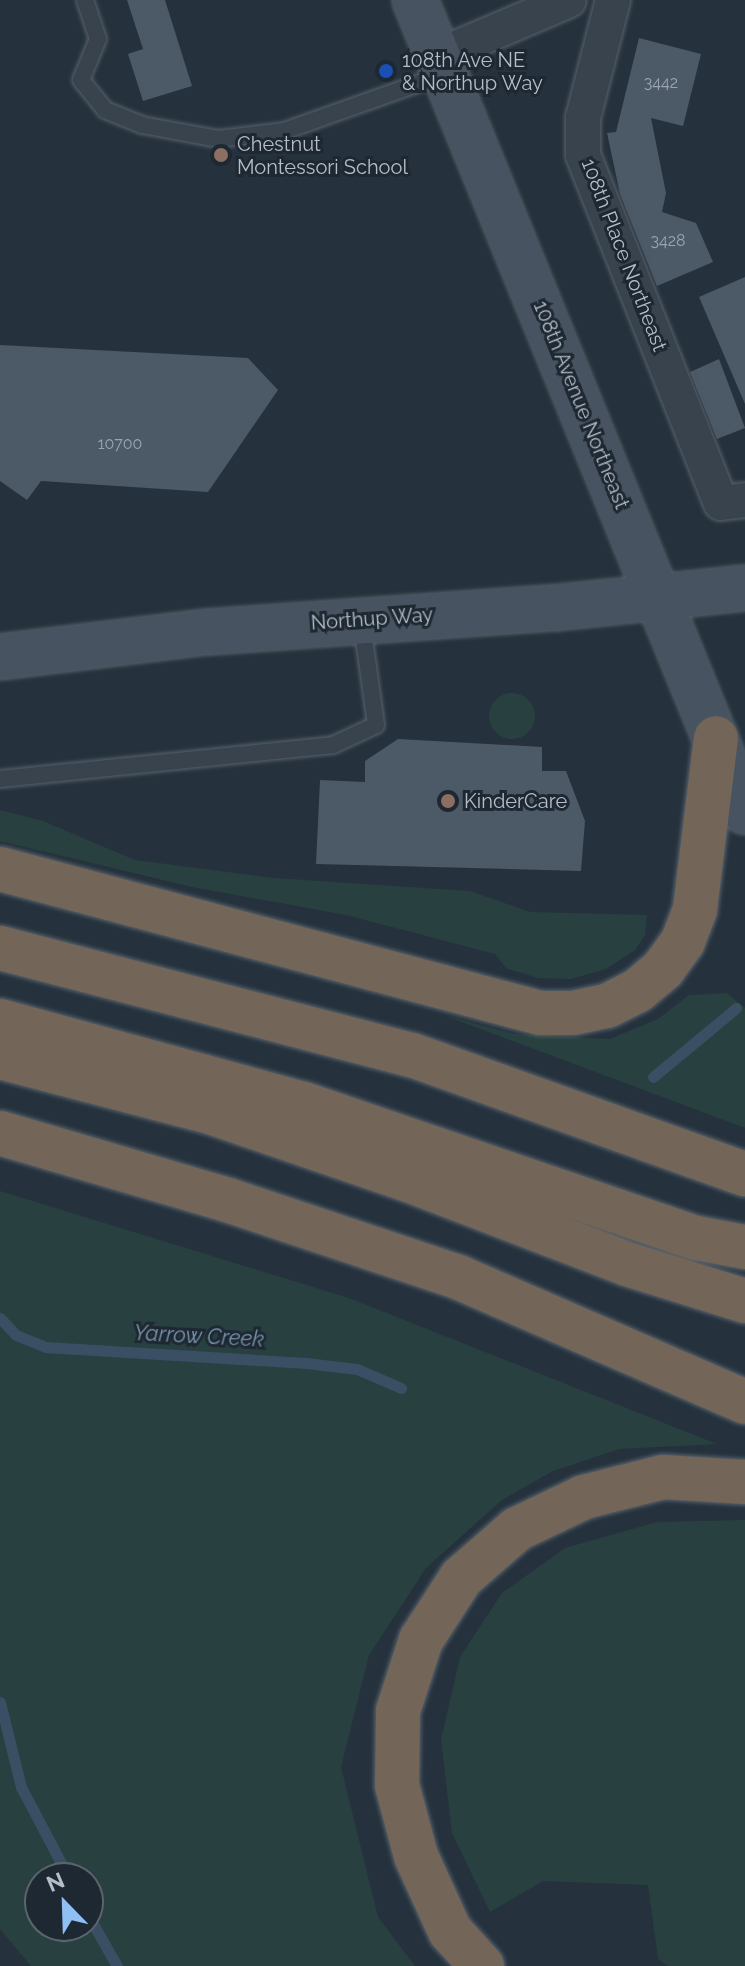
<!DOCTYPE html>
<html>
<head>
<meta charset="utf-8">
<style>
  body { margin:0 }
  #map { position:relative; width:745px; height:1966px; overflow:hidden; background:#25323d; font-family:Raleway,sans-serif }
  div>[style] { position:absolute }
  [style*='--x'] { left:calc(var(--x)*1px); top:calc(var(--y)*1px); width:calc(var(--w)*1px); rotate:calc(var(--a)*1deg) }
  .green>* { inset:0; background:#28403f }
  .round { border-radius:50% }
  .stream>* { height:11px; margin:-5.5px; padding:0 5.5px; transform-origin:5.5px; border-radius:5.5px; background:#3a4f64 }
  .building>* { inset:0; background:#4c5966 }
  .roads { filter:drop-shadow(0 0 2px #57616b) drop-shadow(0 0 2px #57616b) }
  .service>* { height:16px; margin:-8px; padding:0 8px; transform-origin:8px; border-radius:8px; background:#39434d }
  .minor>* { height:34px; margin:-17px; padding:0 17px; transform-origin:17px; border-radius:17px; background:#39434d }
  .secondary>* { height:44px; margin:-22px; padding:0 22px; transform-origin:22px; border-radius:22px; background:#475360 }
  .motorway>* { height:44px; margin:-22px; padding:0 22px; transform-origin:22px; border-radius:22px; background:#736557 }
  .dots>* { width:22px; height:22px; translate:-50% -50%; box-sizing:border-box; border:4px solid #1e2832; border-radius:50% }
  span { translate:-50% -50%; white-space:nowrap; text-align:center; line-height:1.15; -webkit-text-stroke:6px #1e2832; paint-order:stroke }
  .number-label { font-size:16px; color:#9ba5b0 }
  .number-label span { -webkit-text-stroke-width:0 }
  .poi-label { font-size:20px; color:#b5bec8 }
  .left { translate:0 -50%; text-align:left }
  .street-label { font-size:20px; color:#b5bec8 }
  .water-label { font-size:22px; color:#7792aa; font-style:italic }
  .north { position:absolute; left:24px; top:1862px; width:80px; height:80px; box-sizing:border-box; background:#1e2832; border:2px solid #5a646e; border-radius:50%; rotate:337deg; font-size:22px; font-weight:700; line-height:32px; text-align:center; color:#b5bec8 }
  .north::after { content:''; display:block; margin:auto; width:28px; height:36px; background:#90bff3; clip-path:polygon(50% 0,100% 100%,50% 72%,0 100%) }
</style>
</head>
<body>
<div id="map">
  <div class="green">
    <i class="round" style="left:489px;top:693px;width:46px;height:46px"></i>
    <i style="clip-path:polygon(0 810px,43px 821px,135px 860px,274px 878px,470px 891px,530px 912px,647px 915px,645px 935px,635px 950px,606px 969px,571px 979px,538px 978px,506px 968px,495px 954px,346px 915px,192px 887px,0 841px)"></i>
    <i style="clip-path:polygon(727px 993px,745px 1008px,745px 1128px,443px 1015px,514px 1034px,610px 1039px,658px 1019px,689px 995px)"></i>
    <i style="clip-path:polygon(evenodd,0 1191px,349px 1298px,717px 1444px,619px 1449px,553px 1471px,502px 1500px,426px 1568px,369px 1655px,341px 1767px,378px 1917px,415px 1966px,31px 1966px,0 1929px,0 1191px,40px 1878px,88px 1878px,88px 1926px,40px 1926px,40px 1878px)"></i>
    <i style="clip-path:polygon(745px 1520px,745px 1966px,668px 1966px,658px 1959px,648px 1885px,543px 1881px,490px 1912px,452px 1833px,441px 1740px,460px 1657px,502px 1593px,565px 1548px,657px 1522px)"></i>
  </div>
  <div class="stream">
    <i style="--x:653;--y:1077;--w:108;--a:-39.7"></i>
    <i style="--x:0;--y:1318;--w:23;--a:47"></i>
    <i style="--x:16;--y:1335;--w:31;--a:22"></i>
    <i style="--x:45;--y:1347;--w:261;--a:3.5"></i>
    <i style="--x:306;--y:1363;--w:51;--a:6.7"></i>
    <i style="--x:357;--y:1369;--w:48;--a:23.4"></i>
    <i style="--x:0;--y:1702;--w:88;--a:76.1"></i>
    <i style="--x:21;--y:1787;--w:103;--a:62.2"></i>
    <i style="--x:88;--y:1915;--w:59;--a:60.4"></i>
  </div>
  <div class="building">
    <i style="clip-path:polygon(127px 0,165px 0,192px 86px,143px 101px,128px 54px,143px 49px)"></i>
    <i style="clip-path:polygon(639px 38px,701px 54px,683px 126px,651px 118px,666px 193px,662px 212px,696px 223px,713px 262px,657px 286px,620px 194px,607px 133px,616px 132px)"></i>
    <i style="clip-path:polygon(745px 277px,745px 404px,699px 297px)"></i>
    <i style="clip-path:polygon(0 345px,248px 358px,278px 390px,208px 492px,41px 481px,27px 500px,0 481px)"></i>
    <i style="clip-path:polygon(719px 359px,745px 428px,717px 439px,690px 372px)"></i>
    <i style="clip-path:polygon(398px 739px,542px 747px,542px 771px,566px 771px,585px 821px,581px 871px,316px 864px,320px 780px,365px 782px,365px 761px)"></i>
  </div>
  <div class="roads">
    <div class="service">
      <i style="--x:85;--y:0;--w:41;--a:71.6"></i>
      <i style="--x:98;--y:39;--w:44;--a:112.5"></i>
      <i style="--x:81;--y:80;--w:38;--a:51"></i>
      <i style="--x:105;--y:110;--w:40;--a:22"></i>
      <i style="--x:142;--y:125;--w:77;--a:10.4"></i>
      <i style="--x:218;--y:139;--w:66;--a:-6.9"></i>
      <i style="--x:284;--y:131;--w:171;--a:-19.5"></i>
      <i style="--x:0;--y:779;--w:335;--a:-5.8"></i>
      <i style="--x:333;--y:745;--w:47;--a:-24.9"></i>
      <i style="--x:376;--y:725;--w:102;--a:-97.9"></i>
    </div>
    <div class="minor">
      <i style="--x:613;--y:0;--w:122;--a:104.3"></i>
      <i style="--x:583;--y:118;--w:37;--a:90"></i>
      <i style="--x:583;--y:155;--w:374;--a:68.4"></i>
      <i style="--x:721;--y:503;--w:24;--a:-7"></i>
      <i style="--x:438;--y:56;--w:142;--a:-23.1"></i>
    </div>
    <div class="secondary">
      <i style="--x:415;--y:0;--w:876;--a:67.88"></i>
      <i style="--x:0;--y:657;--w:209;--a:-6.9"></i>
      <i style="--x:208;--y:632;--w:347;--a:-4"></i>
      <i style="--x:554;--y:608;--w:192;--a:-6"></i>
    </div>
    <div class="motorway">
      <i style="--x:0;--y:869;--w:559;--a:14.93"></i>
      <i style="--x:540;--y:1013;--w:33;--a:0"></i>
      <i style="--x:573;--y:1013;--w:35;--a:-12"></i>
      <i style="--x:607;--y:1006;--w:34;--a:-27"></i>
      <i style="--x:637;--y:991;--w:34;--a:-40"></i>
      <i style="--x:663;--y:969;--w:34;--a:-54"></i>
      <i style="--x:683;--y:941;--w:34;--a:-69"></i>
      <i style="--x:695;--y:909;--w:172;--a:-83"></i>
      <i style="--x:0;--y:948;--w:426;--a:14.6"></i>
      <i style="--x:412;--y:1055;--w:354;--a:19.7"></i>
      <i style="--x:0;--y:1021;--w:315;--a:15.3"></i>
      <i style="--x:304;--y:1104;--w:414;--a:18.9"></i>
      <i style="--x:696;--y:1238;--w:50;--a:10.4"></i>
      <i style="--x:0;--y:1057;--w:220;--a:14.7"></i>
      <i style="--x:213;--y:1113;--w:204;--a:18.9"></i>
      <i style="--x:406;--y:1179;--w:237;--a:21"></i>
      <i style="--x:627;--y:1264;--w:124;--a:17.4"></i>
      <i style="--x:0;--y:1133;--w:238;--a:16.4"></i>
      <i style="--x:228;--y:1200;--w:243;--a:18.5"></i>
      <i style="--x:458;--y:1277;--w:313;--a:23.5"></i>
      <i style="--x:482;--y:1966;--w:47;--a:-132.4"></i>
      <i style="--x:450;--y:1931;--w:82;--a:-114.4"></i>
      <i style="--x:416;--y:1856;--w:73;--a:-105"></i>
      <i style="--x:397;--y:1785;--w:74;--a:-89.2"></i>
      <i style="--x:398;--y:1711;--w:75;--a:-72.1"></i>
      <i style="--x:421;--y:1640;--w:74;--a:-57.2"></i>
      <i style="--x:461;--y:1578;--w:74;--a:-41.2"></i>
      <i style="--x:517;--y:1529;--w:74;--a:-25.5"></i>
      <i style="--x:584;--y:1497;--w:81;--a:-14.2"></i>
      <i style="--x:663;--y:1477;--w:82;--a:3.5"></i>
    </div>
  </div>
  <div class="dots">
    <i style="left:386px;top:71px;background:#1a4fb4"></i>
    <i style="left:221px;top:155px;background:#8d6e63"></i>
    <i style="left:448px;top:801px;background:#8d6e63"></i>
  </div>
  <div class="number-label">
    <span style="left:661px;top:83px">3442</span>
    <span style="left:668px;top:241px">3428</span>
    <span style="left:120px;top:444px">10700</span>
  </div>
  <div class="poi-label">
    <span class="left" style="left:402px;top:72px">108th Ave NE<br>&amp; Northup Way</span>
    <span class="left" style="left:237px;top:156px">Chestnut<br>Montessori School</span>
    <span class="left" style="left:464px;top:801px">KinderCare</span>
  </div>
  <div class="street-label">
    <span style="left:624px;top:255px;rotate:69deg">108th Place Northeast</span>
    <span style="left:581px;top:405px;rotate:68deg">108th Avenue Northeast</span>
    <span style="left:372px;top:619px;rotate:-4deg">Northup Way</span>
  </div>
  <div class="water-label">
    <span style="left:199px;top:1336px;rotate:3deg">Yarrow Creek</span>
  </div>
  <div class="north">N</div>
</div>
</body>
</html>
